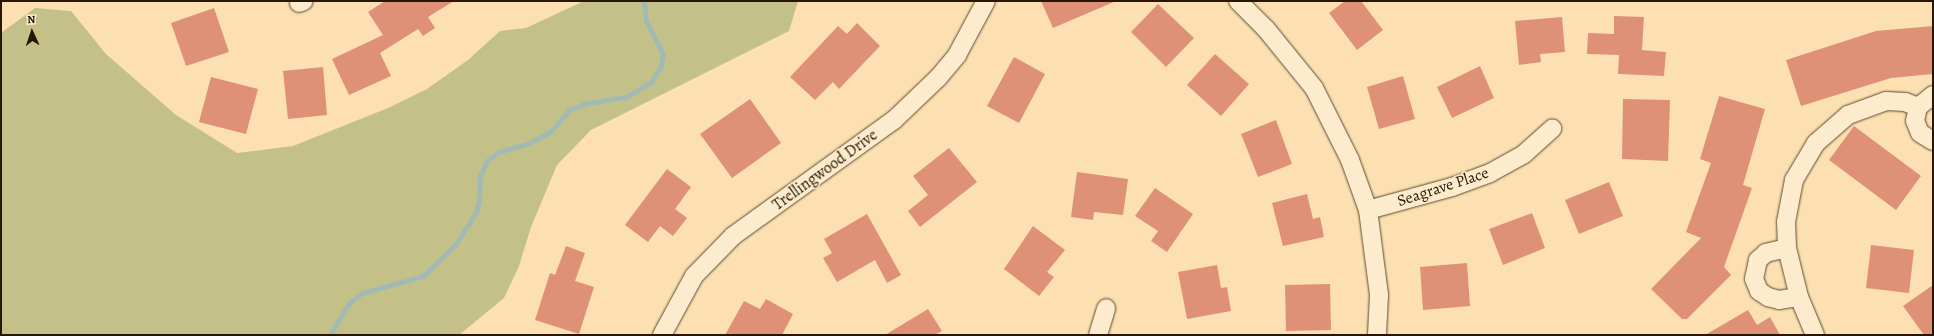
<!DOCTYPE html>
<html>
<head>
<meta charset="utf-8">
<style>
  body { margin:0 }
  #map { position:relative; width:1934px; height:336px; overflow:hidden; background:#fce0b2; font-family:Alegreya,serif }
  div>[style] { position:absolute }
  [style*='--x'] { left:calc(var(--x)*1px); top:calc(var(--y)*1px); width:calc(var(--w)*1px); rotate:calc(var(--a)*1deg) }
  .green>* { inset:0; background:#c4c188 }
  .stream>* { height:5px; margin:-2.5px; padding:0 2.5px; transform-origin:2.5px; border-radius:2.5px; background:#a1bbb4 }
  .building>* { inset:0; background:#df9178 }
  .roads { filter:drop-shadow(0 0 1px #5d492c) drop-shadow(0 0 1px #5d492c) }
  .minor>* { height:18px; margin:-9px; padding:0 9px; transform-origin:9px; border-radius:9px; background:#fdebcd }
  span { translate:-50% -50%; white-space:nowrap; text-align:center; line-height:1.15; -webkit-text-stroke:3px #fdebcd; paint-order:stroke }
  .street-label { font-size:16px; color:#281700 }
  .frame { position:absolute; inset:0; border:2px solid #281700; pointer-events:none }
  .north { position:absolute; left:12px; top:12px; width:40px; height:40px; -webkit-text-stroke:3px #fdebcd; paint-order:stroke; rotate:357deg; font-size:11px; font-weight:700; line-height:16px; text-align:center; color:#281700 }
  .north::after { content:''; display:block; margin:auto; width:14px; height:18px; background:#281700; clip-path:polygon(50% 0,100% 100%,50% 72%,0 100%) }
</style>
</head>
<body>
<div id="map">
  <div class="green">
    <i style="clip-path:polygon(584px 1px,798px 1px,789px 31px,591px 130px,557px 165px,531px 227px,519px 266px,504px 298px,459px 335px,1px 335px,1px 33px,35px 8px,71px 11px,106px 54px,176px 115px,237px 153px,293px 146px,388px 108px,427px 89px,468px 60px,500px 31px,526px 28px)"></i>
  </div>
  <div class="stream">
    <i style="--x:330;--y:335;--w:37;--a:-59"></i>
    <i style="--x:349;--y:303;--w:16;--a:-38"></i>
    <i style="--x:362;--y:293;--w:63;--a:-15.6"></i>
    <i style="--x:423;--y:276;--w:45;--a:-44.1"></i>
    <i style="--x:455;--y:245;--w:37;--a:-57"></i>
    <i style="--x:475;--y:214;--w:13;--a:-72"></i>
    <i style="--x:479;--y:202;--w:26;--a:-88"></i>
    <i style="--x:480;--y:176;--w:17;--a:-65"></i>
    <i style="--x:487;--y:161;--w:14;--a:-39"></i>
    <i style="--x:498;--y:152;--w:32;--a:-16"></i>
    <i style="--x:529;--y:143;--w:24;--a:-28"></i>
    <i style="--x:550;--y:132;--w:29;--a:-49"></i>
    <i style="--x:569;--y:110;--w:19;--a:-21"></i>
    <i style="--x:587;--y:103;--w:39;--a:-9"></i>
    <i style="--x:626;--y:97;--w:29;--a:-31"></i>
    <i style="--x:651;--y:82;--w:17;--a:-57"></i>
    <i style="--x:660;--y:68;--w:14;--a:-78"></i>
    <i style="--x:663;--y:54;--w:37;--a:-117"></i>
    <i style="--x:646;--y:21;--w:20;--a:-96"></i>
  </div>
  <div class="building">
    <i style="clip-path:polygon(385px 1px,454px 1px,428px 17px,435px 28px,423px 36px,418px 29px,380px 53px,391px 76px,349px 95px,332px 59px,383px 35px,368px 12px)"></i>
    <i style="clip-path:polygon(1041px 1px,1116px 1px,1053px 28px)"></i>
    <i style="clip-path:polygon(1345px 1px,1361px 1px,1383px 30px,1357px 50px,1329px 13px)"></i>
    <i style="clip-path:polygon(1158px 4px,1194px 38px,1166px 67px,1131px 32px)"></i>
    <i style="clip-path:polygon(214px 8px,229px 52px,186px 66px,171px 23px)"></i>
    <i style="clip-path:polygon(1614px 16px,1644px 17px,1642px 50px,1666px 52px,1664px 76px,1618px 74px,1619px 55px,1587px 54px,1588px 33px,1614px 34px)"></i>
    <i style="clip-path:polygon(1562px 17px,1565px 52px,1540px 54px,1541px 62px,1519px 65px,1515px 21px)"></i>
    <i style="clip-path:polygon(857px 23px,880px 46px,839px 89px,833px 82px,815px 100px,790px 77px,838px 26px,847px 34px)"></i>
    <i style="clip-path:polygon(1933px 26px,1933px 74px,1891px 78px,1801px 106px,1786px 60px,1876px 31px)"></i>
    <i style="clip-path:polygon(1215px 54px,1249px 84px,1221px 116px,1187px 85px)"></i>
    <i style="clip-path:polygon(1014px 57px,1045px 74px,1019px 123px,987px 106px)"></i>
    <i style="clip-path:polygon(1480px 66px,1494px 98px,1452px 118px,1437px 87px)"></i>
    <i style="clip-path:polygon(323px 67px,327px 115px,288px 119px,283px 71px)"></i>
    <i style="clip-path:polygon(1403px 76px,1415px 119px,1379px 129px,1367px 87px)"></i>
    <i style="clip-path:polygon(211px 77px,258px 89px,246px 134px,199px 122px)"></i>
    <i style="clip-path:polygon(1719px 96px,1765px 109px,1743px 185px,1752px 188px,1724px 267px,1731px 275px,1687px 319px,1682px 319px,1651px 289px,1701px 238px,1686px 232px,1711px 163px,1700px 159px)"></i>
    <i style="clip-path:polygon(750px 99px,781px 143px,732px 178px,700px 134px)"></i>
    <i style="clip-path:polygon(1623px 99px,1670px 100px,1668px 161px,1622px 159px)"></i>
    <i style="clip-path:polygon(1276px 120px,1292px 164px,1258px 177px,1241px 134px)"></i>
    <i style="clip-path:polygon(1854px 126px,1921px 176px,1896px 210px,1829px 160px)"></i>
    <i style="clip-path:polygon(949px 148px,977px 182px,920px 227px,908px 211px,928px 195px,913px 176px)"></i>
    <i style="clip-path:polygon(667px 169px,691px 187px,675px 209px,687px 218px,673px 236px,660px 226px,648px 242px,625px 225px)"></i>
    <i style="clip-path:polygon(1077px 172px,1128px 179px,1123px 215px,1094px 212px,1093px 220px,1071px 217px)"></i>
    <i style="clip-path:polygon(1609px 182px,1623px 216px,1579px 234px,1565px 200px)"></i>
    <i style="clip-path:polygon(1155px 188px,1193px 214px,1167px 252px,1151px 241px,1158px 231px,1135px 216px)"></i>
    <i style="clip-path:polygon(1307px 194px,1313px 219px,1320px 217px,1324px 237px,1283px 246px,1272px 203px)"></i>
    <i style="clip-path:polygon(1532px 213px,1545px 248px,1503px 265px,1489px 229px)"></i>
    <i style="clip-path:polygon(867px 214px,901px 275px,887px 283px,875px 260px,837px 282px,823px 258px,832px 253px,824px 239px)"></i>
    <i style="clip-path:polygon(1033px 226px,1065px 250px,1047px 272px,1054px 277px,1039px 296px,1004px 269px)"></i>
    <i style="clip-path:polygon(1871px 245px,1914px 250px,1909px 293px,1866px 288px)"></i>
    <i style="clip-path:polygon(566px 246px,585px 253px,575px 281px,594px 287px,579px 334px,535px 320px,550px 273px,555px 275px)"></i>
    <i style="clip-path:polygon(1467px 263px,1470px 306px,1423px 310px,1420px 267px)"></i>
    <i style="clip-path:polygon(1217px 265px,1221px 288px,1227px 287px,1231px 311px,1187px 319px,1178px 272px)"></i>
    <i style="clip-path:polygon(1330px 284px,1331px 330px,1286px 331px,1285px 285px)"></i>
    <i style="clip-path:polygon(1933px 285px,1933px 335px,1924px 335px,1903px 306px)"></i>
    <i style="clip-path:polygon(766px 299px,793px 314px,782px 335px,725px 335px,744px 301px,760px 309px)"></i>
    <i style="clip-path:polygon(928px 309px,942px 331px,935px 335px,885px 335px)"></i>
    <i style="clip-path:polygon(1748px 310px,1757px 325px,1770px 317px,1780px 335px,1705px 335px)"></i>
  </div>
  <div class="roads">
    <div class="minor">
      <i style="--x:1238;--y:1;--w:40;--a:45"></i>
      <i style="--x:1266;--y:29;--w:76;--a:50.9"></i>
      <i style="--x:1314;--y:88;--w:80;--a:63.4"></i>
      <i style="--x:1350;--y:160;--w:53;--a:70.2"></i>
      <i style="--x:1368;--y:210;--w:86;--a:82.6"></i>
      <i style="--x:1379;--y:295;--w:40;--a:92.9"></i>
      <i style="--x:299;--y:3;--w:5;--a:-22"></i>
      <i style="--x:1933;--y:95;--w:19;--a:141"></i>
      <i style="--x:1918;--y:107;--w:14;--a:102"></i>
      <i style="--x:1915;--y:121;--w:13;--a:67"></i>
      <i style="--x:1920;--y:133;--w:15;--a:32"></i>
      <i style="--x:1368;--y:210;--w:87;--a:-15.3"></i>
      <i style="--x:1452;--y:187;--w:40;--a:-20.2"></i>
      <i style="--x:1490;--y:173;--w:39;--a:-29"></i>
      <i style="--x:1524;--y:154;--w:38;--a:-42"></i>
      <i style="--x:1787;--y:248;--w:22;--a:167"></i>
      <i style="--x:1766;--y:253;--w:11;--a:139"></i>
      <i style="--x:1758;--y:260;--w:19;--a:102"></i>
      <i style="--x:1754;--y:279;--w:13;--a:67"></i>
      <i style="--x:1759;--y:291;--w:11;--a:34"></i>
      <i style="--x:1768;--y:297;--w:11;--a:15"></i>
      <i style="--x:1779;--y:300;--w:20;--a:-9"></i>
      <i style="--x:662;--y:335;--w:67;--a:-61.5"></i>
      <i style="--x:694;--y:276;--w:56;--a:-45.7"></i>
      <i style="--x:733;--y:236;--w:198;--a:-35.8"></i>
      <i style="--x:894;--y:120;--w:61;--a:-43.7"></i>
      <i style="--x:938;--y:78;--w:30;--a:-50"></i>
      <i style="--x:957;--y:55;--w:61;--a:-61.8"></i>
      <i style="--x:1098;--y:335;--w:28;--a:-73"></i>
      <i style="--x:1815;--y:335;--w:41;--a:-112.8"></i>
      <i style="--x:1799;--y:297;--w:50;--a:-103.8"></i>
      <i style="--x:1787;--y:248;--w:26;--a:-92"></i>
      <i style="--x:1786;--y:222;--w:43;--a:-79.2"></i>
      <i style="--x:1794;--y:180;--w:43;--a:-59.3"></i>
      <i style="--x:1816;--y:143;--w:43;--a:-41.2"></i>
      <i style="--x:1848;--y:115;--w:40;--a:-20.2"></i>
      <i style="--x:1886;--y:101;--w:19;--a:3"></i>
      <i style="--x:1905;--y:102;--w:14;--a:21"></i>
    </div>
  </div>
  <div class="street-label">
    <span style="left:825px;top:170px;rotate:-36deg">Trellingwood Drive</span>
    <span style="left:1443px;top:187px;rotate:-18deg">Seagrave Place</span>
  </div>
  <div class="frame"></div>
  <div class="north">N</div>
</div>
</body>
</html>
